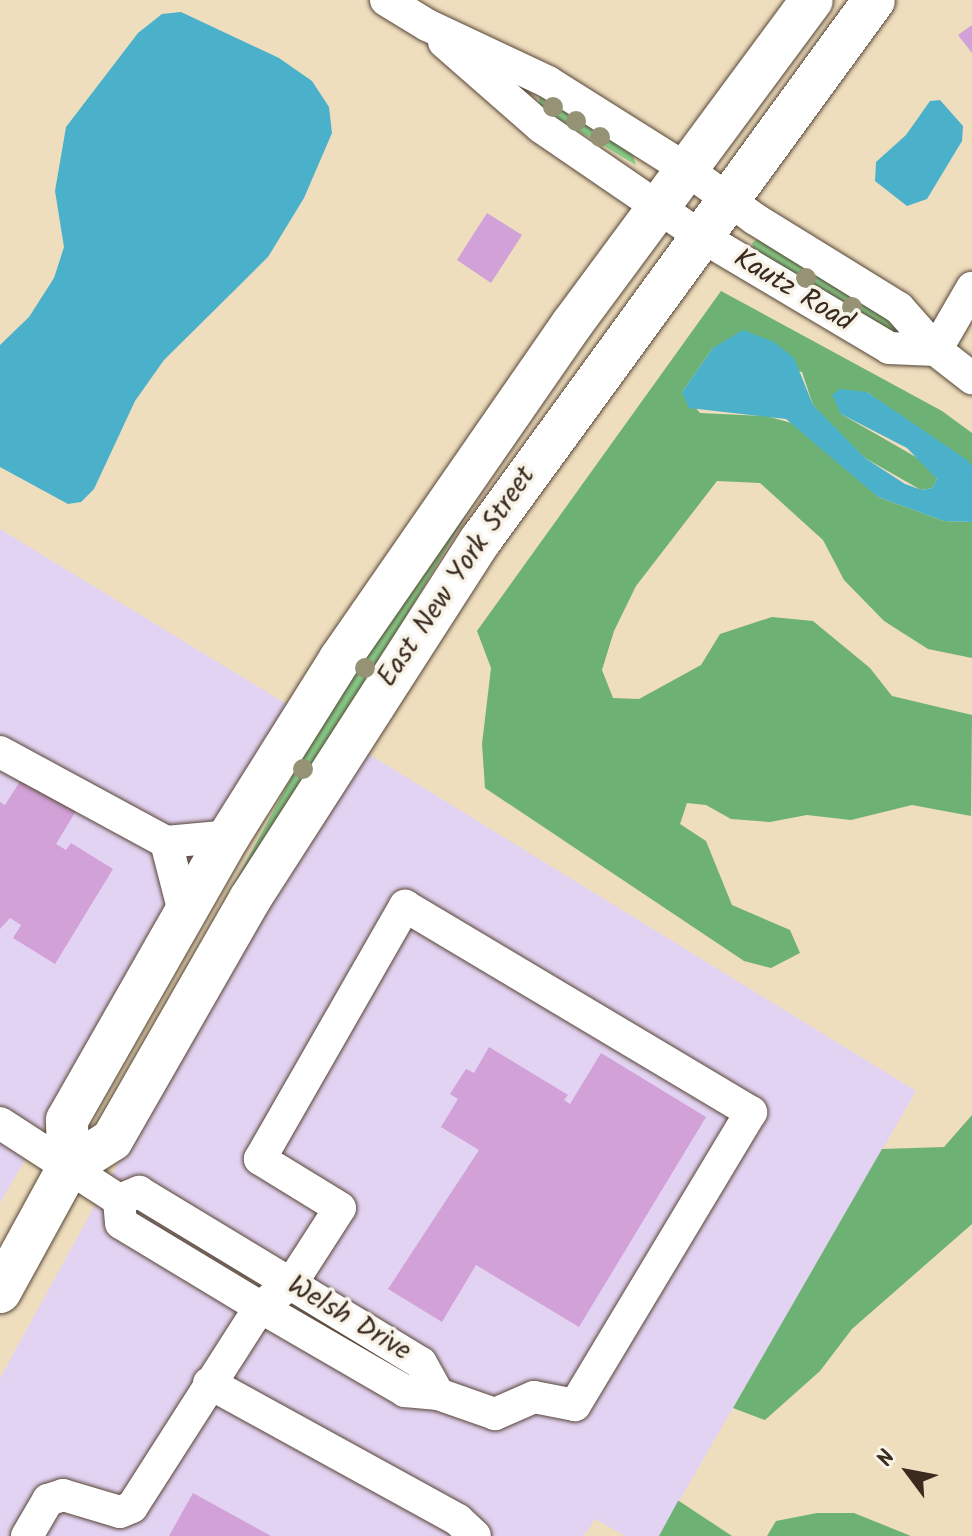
<!DOCTYPE html>
<html>
<head>
<meta charset="utf-8">
<style>
  body { margin:0 }
  #map { position:relative; width:972px; height:1536px; overflow:hidden; background:#eedebe; font-family:Kalam,sans-serif }
  div>[style] { position:absolute }
  [style*='--x'] { left:calc(var(--x)*1px); top:calc(var(--y)*1px); width:calc(var(--w)*1px); rotate:calc(var(--a)*1deg) }
  .built>* { inset:0; background:#e3d3f2 }
  .green>* { inset:0; background:#88ce89 }
  .forest>* { inset:0; background:#6eb175 }
  .water>* { inset:0; background:#4bb0ca }
  .building>* { inset:0; background:#d1a1d7 }
  .roads { filter:drop-shadow(0 0 2px #564536) drop-shadow(0 0 2px #564536) }
  .minor>* { height:32px; margin:-16px; padding:0 16px; transform-origin:16px; border-radius:16px; background:#fff }
  .major>* { height:42px; margin:-21px; padding:0 21px; transform-origin:21px; border-radius:21px; background:#fff }
  .trees>* { width:20px; height:20px; margin:-10px; border-radius:50%; background:#969275 }
  span { translate:-50% -50%; white-space:nowrap; text-align:center; line-height:1.15; -webkit-text-stroke:7px #f7f3e8; paint-order:stroke }
  .street-label { font-size:28px; color:#3b2a1e }
  .north { position:absolute; left:868px; top:1432px; width:80px; height:80px; -webkit-text-stroke:6px #f7f3e8; paint-order:stroke; rotate:302deg; font-size:22px; font-weight:700; line-height:32px; text-align:center; color:#3b2a1e }
  .north::after { content:''; display:block; margin:auto; width:28px; height:36px; background:#3b2a1e; clip-path:polygon(50% 0,100% 100%,50% 72%,0 100%) }
</style>
</head>
<body>
<div id="map">
  <div class="built">
    <i style="clip-path:polygon(0 529px,288px 705px,0 1203px)"></i>
    <i style="clip-path:polygon(362px 750px,916px 1091px,659px 1536px,625px 1536px,595px 1519px,584px 1536px,0 1536px,0 1378px,149px 1107px)"></i>
  </div>
  <div class="green">
    <i style="clip-path:polygon(539px 96px,631px 149px,636px 165px,540px 108px)"></i>
    <i style="clip-path:polygon(757px 239px,897px 325px,898px 333px,890px 340px,755px 254px,752px 243px)"></i>
    <i style="clip-path:polygon(482px 488px,390px 644px,231px 902px,226px 899px,318px 728px)"></i>
  </div>
  <div class="forest">
    <i style="clip-path:polygon(721px 291px,942px 411px,972px 433px,972px 466px,867px 392px,841px 414px,928px 464px,937px 479px,932px 488px,921px 490px,865px 458px,833px 427px,813px 405px,802px 372px,713px 348px,682px 392px,700px 413px,766px 416px,799px 425px,878px 497px,944px 521px,972px 522px,972px 658px,928px 649px,884px 621px,844px 580px,823px 540px,760px 483px,717px 481px,636px 586px,614px 631px,602px 670px,613px 698px,639px 699px,701px 665px,720px 634px,772px 617px,813px 621px,870px 668px,892px 696px,972px 715px,971px 816px,912px 805px,851px 820px,807px 815px,770px 822px,731px 819px,706px 805px,687px 803px,680px 824px,706px 841px,732px 905px,790px 930px,800px 953px,771px 968px,744px 961px,485px 788px,482px 744px,491px 668px,477px 631px)"></i>
    <i style="clip-path:polygon(972px 1115px,972px 1224px,852px 1329px,820px 1371px,765px 1420px,733px 1408px,882px 1149px,944px 1147px)"></i>
    <i style="clip-path:polygon(678px 1501px,679px 1501px,732px 1536px,659px 1536px)"></i>
    <i style="clip-path:polygon(817px 1513px,854px 1513px,911px 1536px,767px 1536px,776px 1521px)"></i>
  </div>
  <div class="water">
    <i style="clip-path:polygon(181px 12px,279px 58px,312px 81px,329px 107px,332px 133px,304px 198px,268px 257px,164px 360px,135px 401px,94px 489px,81px 502px,68px 504px,0 467px,0 345px,29px 317px,54px 278px,64px 247px,55px 191px,66px 127px,138px 33px,162px 14px)"></i>
    <i style="clip-path:polygon(940px 100px,963px 126px,962px 141px,927px 199px,907px 206px,875px 181px,876px 162px,906px 135px,930px 101px)"></i>
    <i style="clip-path:polygon(743px 330px,774px 342px,794px 358px,813px 405px,865px 458px,905px 484px,922px 490px,932px 488px,937px 479px,907px 448px,841px 414px,832px 395px,840px 389px,867px 392px,967px 460px,972px 466px,972px 522px,944px 521px,878px 497px,786px 419px,689px 408px,682px 392px,713px 348px)"></i>
  </div>
  <div class="building">
    <i style="clip-path:polygon(972px 25px,972px 53px,958px 35px)"></i>
    <i style="clip-path:polygon(487px 213px,522px 235px,491px 283px,457px 260px)"></i>
    <i style="clip-path:polygon(22px 778px,76px 811px,56px 844px,66px 850px,71px 843px,113px 869px,55px 964px,13px 938px,21px 925px,10px 918px,0 929px,0 802px,5px 805px)"></i>
    <i style="clip-path:polygon(489px 1047px,568px 1095px,564px 1100px,570px 1104px,601px 1053px,706px 1117px,579px 1327px,476px 1265px,442px 1322px,388px 1289px,479px 1150px,441px 1127px,458px 1099px,450px 1094px,466px 1069px,474px 1073px)"></i>
    <i style="clip-path:polygon(193px 1493px,271px 1536px,169px 1536px)"></i>
  </div>
  <div class="roads">
    <div class="minor">
      <i style="--x:386;--y:0;--w:48;--a:31.4"></i>
      <i style="--x:427;--y:25;--w:134;--a:25.2"></i>
      <i style="--x:548;--y:82;--w:163;--a:32.2"></i>
      <i style="--x:686;--y:169;--w:85;--a:35.9"></i>
      <i style="--x:755;--y:219;--w:169;--a:31.7"></i>
      <i style="--x:899;--y:308;--w:56;--a:48.6"></i>
      <i style="--x:936;--y:350;--w:46;--a:37.9"></i>
      <i style="--x:444;--y:42;--w:129;--a:41.2"></i>
      <i style="--x:541;--y:127;--w:191;--a:34.4"></i>
      <i style="--x:699;--y:235;--w:221;--a:30.7"></i>
      <i style="--x:889;--y:348;--w:47;--a:2.4"></i>
      <i style="--x:936;--y:350;--w:72;--a:-59.9"></i>
      <i style="--x:0;--y:752;--w:189;--a:28.5"></i>
      <i style="--x:166;--y:842;--w:63;--a:-5.4"></i>
      <i style="--x:166;--y:842;--w:72;--a:75.6"></i>
      <i style="--x:0;--y:1123;--w:142;--a:32.9"></i>
      <i style="--x:119;--y:1200;--w:22;--a:-22"></i>
      <i style="--x:139;--y:1192;--w:178;--a:31.2"></i>
      <i style="--x:291;--y:1284;--w:152;--a:31.3"></i>
      <i style="--x:421;--y:1363;--w:35;--a:61"></i>
      <i style="--x:209;--y:1383;--w:284;--a:28.8"></i>
      <i style="--x:458;--y:1520;--w:23;--a:43"></i>
      <i style="--x:27;--y:1536;--w:42;--a:-59.7"></i>
      <i style="--x:48;--y:1500;--w:16;--a:-18"></i>
      <i style="--x:63;--y:1495;--w:59;--a:16.6"></i>
      <i style="--x:120;--y:1512;--w:13;--a:-23"></i>
      <i style="--x:132;--y:1507;--w:237;--a:-57.4"></i>
      <i style="--x:260;--y:1307;--w:39;--a:-37"></i>
      <i style="--x:291;--y:1284;--w:90;--a:-57.2"></i>
      <i style="--x:340;--y:1208;--w:94;--a:-148.5"></i>
      <i style="--x:260;--y:1159;--w:292;--a:-60.2"></i>
      <i style="--x:405;--y:906;--w:403;--a:30.8"></i>
      <i style="--x:751;--y:1112;--w:342;--a:121"></i>
      <i style="--x:575;--y:1405;--w:42;--a:-169"></i>
      <i style="--x:534;--y:1397;--w:43;--a:156.4"></i>
      <i style="--x:495;--y:1414;--w:60;--a:-160.7"></i>
      <i style="--x:438;--y:1394;--w:33;--a:-175"></i>
      <i style="--x:405;--y:1391;--w:168;--a:-149.9"></i>
      <i style="--x:260;--y:1307;--w:162;--a:-148.9"></i>
      <i style="--x:121;--y:1223;--w:23;--a:-95"></i>
    </div>
    <div class="major">
      <i style="--x:68;--y:1168;--w:48;--a:-91.2"></i>
      <i style="--x:67;--y:1120;--w:327;--a:-60.3"></i>
      <i style="--x:229;--y:836;--w:209;--a:-57.9"></i>
      <i style="--x:340;--y:659;--w:407;--a:-55.3"></i>
      <i style="--x:572;--y:324;--w:403;--a:-53.5"></i>
      <i style="--x:0;--y:1292;--w:141;--a:-61.3"></i>
      <i style="--x:68;--y:1168;--w:52;--a:-32.5"></i>
      <i style="--x:112;--y:1140;--w:278;--a:-60.2"></i>
      <i style="--x:250;--y:899;--w:426;--a:-57.3"></i>
      <i style="--x:480;--y:541;--w:669;--a:-53.93"></i>
    </div>
  </div>
  <div class="trees">
    <i style="left:553px;top:107px"></i>
    <i style="left:576px;top:121px"></i>
    <i style="left:600px;top:137px"></i>
    <i style="left:806px;top:278px"></i>
    <i style="left:852px;top:307px"></i>
    <i style="left:365px;top:668px"></i>
    <i style="left:303px;top:769px"></i>
  </div>
  <div class="street-label">
    <span style="left:793px;top:291px;rotate:31deg">Kautz Road</span>
    <span style="left:457px;top:577px;rotate:-56deg">East New York Street</span>
    <span style="left:349px;top:1319px;rotate:31deg">Welsh Drive</span>
  </div>
  <div class="north">N</div>
</div>
</body>
</html>
